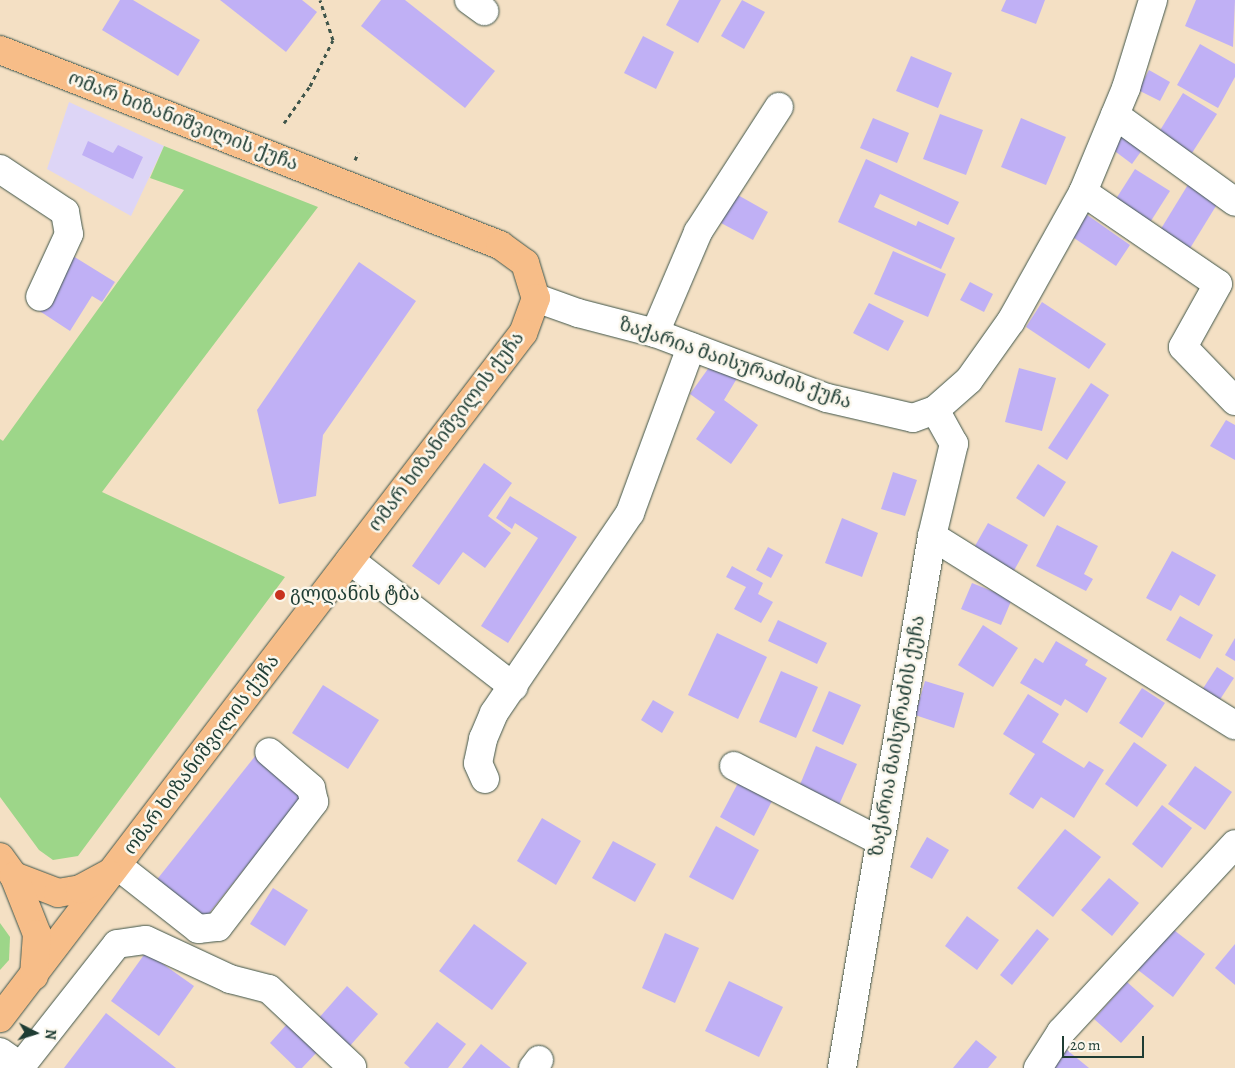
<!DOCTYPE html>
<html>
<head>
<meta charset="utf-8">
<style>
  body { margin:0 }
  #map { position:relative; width:1235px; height:1068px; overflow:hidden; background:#f4e0c4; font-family:Alegreya,"Noto Serif Georgian",serif }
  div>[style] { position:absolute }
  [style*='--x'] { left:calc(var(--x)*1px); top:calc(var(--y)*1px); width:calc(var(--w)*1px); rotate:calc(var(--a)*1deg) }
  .built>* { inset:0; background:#ddd5f6 }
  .green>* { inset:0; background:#9dd689 }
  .building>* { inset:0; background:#c0b0f5 }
  .path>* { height:3px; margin-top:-1.5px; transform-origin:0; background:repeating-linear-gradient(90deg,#3f554a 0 4px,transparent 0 8px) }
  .roads { filter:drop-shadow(0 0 1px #3f554a) drop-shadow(0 0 1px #3f554a) }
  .minor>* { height:28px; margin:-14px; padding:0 14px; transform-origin:14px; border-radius:14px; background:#fff }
  .major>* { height:28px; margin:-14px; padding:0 14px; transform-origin:14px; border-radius:14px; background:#f7bd88 }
  .dots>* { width:14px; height:14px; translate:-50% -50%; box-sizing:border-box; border:2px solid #fbf7ec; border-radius:50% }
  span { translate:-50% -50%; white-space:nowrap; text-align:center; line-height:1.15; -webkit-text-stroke:5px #fbf7ec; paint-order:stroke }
  .street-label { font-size:19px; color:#1f3d34 }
  .poi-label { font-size:19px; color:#1f3d34 }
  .left { translate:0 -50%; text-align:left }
  .north { position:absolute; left:10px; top:1008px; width:50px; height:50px; -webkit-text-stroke:4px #fbf7ec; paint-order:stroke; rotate:95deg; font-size:14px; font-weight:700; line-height:20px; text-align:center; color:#1f3d34 }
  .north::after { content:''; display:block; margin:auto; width:18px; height:22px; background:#1f3d34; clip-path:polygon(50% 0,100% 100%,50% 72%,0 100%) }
  .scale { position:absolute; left:1062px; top:1036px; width:82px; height:22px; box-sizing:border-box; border:2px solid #1f3d34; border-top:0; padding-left:6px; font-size:15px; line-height:18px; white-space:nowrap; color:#1f3d34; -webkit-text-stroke:4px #fbf7ec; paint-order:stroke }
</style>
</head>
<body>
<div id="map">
  <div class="built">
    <i style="clip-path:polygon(69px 102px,164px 146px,131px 216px,47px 169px)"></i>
  </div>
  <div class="green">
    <i style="clip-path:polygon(164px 146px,318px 207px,102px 492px,285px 577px,78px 856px,53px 860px,39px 850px,0 797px,0 439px,3px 441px,184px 190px,150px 178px)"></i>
    <i style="clip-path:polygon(0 923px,10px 937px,9px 960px,0 970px)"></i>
  </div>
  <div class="building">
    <i style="clip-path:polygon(120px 0,133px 0,200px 40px,178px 76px,102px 30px)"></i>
    <i style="clip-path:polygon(220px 0,302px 0,317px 12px,286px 52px)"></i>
    <i style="clip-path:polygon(381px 0,405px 0,495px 71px,465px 108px,361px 26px)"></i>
    <i style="clip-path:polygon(679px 0,721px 0,698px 43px,666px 25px)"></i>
    <i style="clip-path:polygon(742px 0,765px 12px,744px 49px,721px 36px)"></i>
    <i style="clip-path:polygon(1006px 0,1045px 0,1036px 24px,1001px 11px)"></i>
    <i style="clip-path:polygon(1196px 0,1235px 0,1233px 47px,1185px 26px)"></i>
    <i style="clip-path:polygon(643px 36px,674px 52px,656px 89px,624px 73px)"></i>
    <i style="clip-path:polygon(1200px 44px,1235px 64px,1235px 77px,1218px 108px,1177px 85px)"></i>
    <i style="clip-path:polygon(911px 56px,952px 73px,938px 108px,896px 91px)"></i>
    <i style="clip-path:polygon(1149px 70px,1170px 82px,1160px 101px,1138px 90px)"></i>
    <i style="clip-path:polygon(1183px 93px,1217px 114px,1192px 153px,1159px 132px)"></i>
    <i style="clip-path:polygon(940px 114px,983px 130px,966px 175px,923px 159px)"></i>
    <i style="clip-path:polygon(873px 118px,909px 133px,897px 163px,860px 148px)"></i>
    <i style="clip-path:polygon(1021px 118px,1066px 137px,1046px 185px,1001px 167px)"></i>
    <i style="clip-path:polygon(1125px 131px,1145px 146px,1132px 164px,1112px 149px)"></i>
    <i style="clip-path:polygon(88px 141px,113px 153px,118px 145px,143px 157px,133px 179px,82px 155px)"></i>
    <i style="clip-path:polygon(866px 159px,959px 202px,948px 225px,880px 194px,874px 207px,916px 226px,918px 221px,955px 238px,941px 269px,838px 222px)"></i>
    <i style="clip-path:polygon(1135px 169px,1170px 191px,1149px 224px,1114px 202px)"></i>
    <i style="clip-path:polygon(1189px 183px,1219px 201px,1189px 250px,1159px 232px)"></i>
    <i style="clip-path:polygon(736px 194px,768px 212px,753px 240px,721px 223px)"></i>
    <i style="clip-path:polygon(1083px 212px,1130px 245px,1116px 266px,1068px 234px)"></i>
    <i style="clip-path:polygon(893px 251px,946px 274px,928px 317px,874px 294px)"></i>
    <i style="clip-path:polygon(73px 256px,115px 282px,102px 302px,92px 296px,70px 331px,38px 310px)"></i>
    <i style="clip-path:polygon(359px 262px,416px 301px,323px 435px,316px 496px,279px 504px,257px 410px)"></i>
    <i style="clip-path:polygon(970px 282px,993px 294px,984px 312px,960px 300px)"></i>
    <i style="clip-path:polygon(1042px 302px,1106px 344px,1089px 369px,1026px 327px)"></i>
    <i style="clip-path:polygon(869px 303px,904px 321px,888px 351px,853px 333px)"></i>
    <i style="clip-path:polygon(710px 366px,739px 375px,724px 400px,758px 425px,731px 464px,696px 439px,715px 412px,690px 394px)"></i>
    <i style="clip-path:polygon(1019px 368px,1056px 378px,1042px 431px,1005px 422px)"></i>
    <i style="clip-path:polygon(1091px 383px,1109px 395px,1067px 460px,1048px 448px)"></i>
    <i style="clip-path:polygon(1226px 420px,1235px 425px,1235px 460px,1210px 446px)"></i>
    <i style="clip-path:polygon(484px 463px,512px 483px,488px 516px,511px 533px,485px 568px,463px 552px,439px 585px,412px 566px)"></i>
    <i style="clip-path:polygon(1038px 464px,1066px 482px,1044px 517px,1016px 498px)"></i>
    <i style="clip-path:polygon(893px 472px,917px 480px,905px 516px,881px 509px)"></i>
    <i style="clip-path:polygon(510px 496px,577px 537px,508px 643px,481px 626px,538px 538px,515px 523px,512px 529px,496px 518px)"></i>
    <i style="clip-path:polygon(842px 518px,878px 533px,862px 577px,825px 563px)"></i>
    <i style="clip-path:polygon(988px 523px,1028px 545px,1011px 576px,971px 553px)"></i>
    <i style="clip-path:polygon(1057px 525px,1098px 546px,1084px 574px,1093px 579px,1086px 591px,1036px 566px)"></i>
    <i style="clip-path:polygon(768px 547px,783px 555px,771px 578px,756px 570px)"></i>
    <i style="clip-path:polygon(1172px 551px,1216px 575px,1199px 606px,1180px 595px,1171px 611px,1146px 598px)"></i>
    <i style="clip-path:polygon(732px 566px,763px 583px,758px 594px,773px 602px,761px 623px,734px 609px,746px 587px,726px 577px)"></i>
    <i style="clip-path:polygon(972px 583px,1012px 599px,1001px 625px,961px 609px)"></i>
    <i style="clip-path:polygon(1180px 616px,1213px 635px,1200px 659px,1166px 640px)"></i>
    <i style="clip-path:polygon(778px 620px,827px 643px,817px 664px,768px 641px)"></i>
    <i style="clip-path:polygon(983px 625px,1018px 648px,993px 687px,958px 665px)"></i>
    <i style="clip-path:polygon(717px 633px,767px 657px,738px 719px,688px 695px)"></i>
    <i style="clip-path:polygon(1235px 638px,1235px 661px,1225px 655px)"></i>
    <i style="clip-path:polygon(1056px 641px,1088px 660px,1085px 665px,1107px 678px,1087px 713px,1065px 699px,1061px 706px,1020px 683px,1035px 658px,1043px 663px)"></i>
    <i style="clip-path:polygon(1217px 667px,1234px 678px,1219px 701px,1202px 690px)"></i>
    <i style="clip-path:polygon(781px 671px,818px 687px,796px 738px,759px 722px)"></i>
    <i style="clip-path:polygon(925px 681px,964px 693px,954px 728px,915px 715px)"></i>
    <i style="clip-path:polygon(323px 685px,379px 720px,348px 769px,292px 733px)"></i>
    <i style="clip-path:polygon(1142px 688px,1165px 703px,1142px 738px,1119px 723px)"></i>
    <i style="clip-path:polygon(829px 691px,861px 705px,843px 745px,812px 731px)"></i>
    <i style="clip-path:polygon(1028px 694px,1059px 714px,1042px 742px,1084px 768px,1089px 761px,1104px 770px,1074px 818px,1041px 797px,1033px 809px,1009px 794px,1035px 754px,1003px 734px)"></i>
    <i style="clip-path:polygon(653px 700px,674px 712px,662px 733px,641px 720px)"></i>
    <i style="clip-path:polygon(1134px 742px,1167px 765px,1137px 807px,1105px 784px)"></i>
    <i style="clip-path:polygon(816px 746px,857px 764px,839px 805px,799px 787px)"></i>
    <i style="clip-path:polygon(256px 755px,304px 794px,203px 921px,155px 882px)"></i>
    <i style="clip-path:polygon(1195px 766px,1232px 792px,1205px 830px,1168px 804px)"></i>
    <i style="clip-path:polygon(738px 783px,772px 801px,754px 836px,720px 817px)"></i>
    <i style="clip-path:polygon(1162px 805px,1192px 828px,1162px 868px,1132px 844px)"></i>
    <i style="clip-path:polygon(542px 818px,581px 841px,556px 885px,517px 861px)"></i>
    <i style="clip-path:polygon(716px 826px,759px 850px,733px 900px,689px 877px)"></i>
    <i style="clip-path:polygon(1065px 829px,1101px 857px,1053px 917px,1017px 888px)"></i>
    <i style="clip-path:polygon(927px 837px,949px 850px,932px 879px,910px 867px)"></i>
    <i style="clip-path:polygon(613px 841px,656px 864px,635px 902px,592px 878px)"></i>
    <i style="clip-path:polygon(1109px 878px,1139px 903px,1112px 936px,1081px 910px)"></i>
    <i style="clip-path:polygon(273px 888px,308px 910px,285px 946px,250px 924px)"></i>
    <i style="clip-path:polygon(967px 916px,999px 940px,977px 970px,945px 946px)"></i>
    <i style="clip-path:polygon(474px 924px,527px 963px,492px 1010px,439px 971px)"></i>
    <i style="clip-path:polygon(1170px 927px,1205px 954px,1173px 997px,1138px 970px)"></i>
    <i style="clip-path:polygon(1037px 929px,1049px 939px,1012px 985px,1000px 975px)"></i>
    <i style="clip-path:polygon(665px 933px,699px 948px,675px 1003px,642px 988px)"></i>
    <i style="clip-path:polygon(1235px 944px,1235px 985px,1215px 968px)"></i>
    <i style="clip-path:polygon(146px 952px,194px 986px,159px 1036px,111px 1001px)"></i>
    <i style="clip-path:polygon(729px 981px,783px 1007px,759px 1057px,705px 1031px)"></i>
    <i style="clip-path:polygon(1127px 982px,1154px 1006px,1121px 1043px,1094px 1019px)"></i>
    <i style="clip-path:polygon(347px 986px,378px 1014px,349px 1047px,318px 1019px)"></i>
    <i style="clip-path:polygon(106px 1013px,176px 1068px,64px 1068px)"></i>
    <i style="clip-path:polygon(437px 1022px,466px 1044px,448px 1068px,410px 1068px,404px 1063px)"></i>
    <i style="clip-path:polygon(288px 1023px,319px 1050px,302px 1068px,296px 1068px,270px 1043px)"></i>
    <i style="clip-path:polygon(976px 1040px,997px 1057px,988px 1068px,953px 1068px)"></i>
    <i style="clip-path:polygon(481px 1044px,511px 1068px,462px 1068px)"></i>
    <i style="clip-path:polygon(1067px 1050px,1089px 1068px,1053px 1068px)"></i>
  </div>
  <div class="path">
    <i style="--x:284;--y:123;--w:45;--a:-54.9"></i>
    <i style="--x:310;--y:86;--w:51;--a:-63.4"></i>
    <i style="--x:333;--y:40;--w:42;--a:-108"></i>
    <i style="--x:355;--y:160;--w:8;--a:-67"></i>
  </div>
  <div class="roads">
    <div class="minor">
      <i style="--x:469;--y:0;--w:19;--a:36"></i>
      <i style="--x:1115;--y:115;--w:148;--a:35.9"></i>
      <i style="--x:0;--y:169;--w:78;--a:33.5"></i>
      <i style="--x:65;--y:212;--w:22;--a:80"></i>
      <i style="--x:69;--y:234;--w:69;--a:114.7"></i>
      <i style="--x:1083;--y:192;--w:163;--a:34.3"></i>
      <i style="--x:1218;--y:284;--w:72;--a:119.1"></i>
      <i style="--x:1183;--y:347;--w:75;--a:46.1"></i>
      <i style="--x:536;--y:298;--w:45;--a:19.7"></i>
      <i style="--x:578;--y:313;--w:80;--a:14.6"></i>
      <i style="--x:655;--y:333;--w:184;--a:20.7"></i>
      <i style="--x:827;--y:398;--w:88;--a:13.1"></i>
      <i style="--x:913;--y:418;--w:23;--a:-20"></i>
      <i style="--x:935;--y:410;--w:45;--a:-41.4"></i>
      <i style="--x:969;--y:380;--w:72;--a:-54.6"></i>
      <i style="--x:1011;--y:321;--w:148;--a:-60.8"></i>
      <i style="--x:1083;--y:192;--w:113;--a:-67.5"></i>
      <i style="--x:1126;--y:88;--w:92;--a:-72.9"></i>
      <i style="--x:655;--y:333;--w:110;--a:-66.9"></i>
      <i style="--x:698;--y:232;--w:149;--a:-57.1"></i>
      <i style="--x:932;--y:536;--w:357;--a:32"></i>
      <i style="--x:350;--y:560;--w:207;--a:37.8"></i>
      <i style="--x:734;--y:766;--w:164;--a:27.2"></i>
      <i style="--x:485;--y:779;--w:17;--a:-114"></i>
      <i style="--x:478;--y:763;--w:25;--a:-78"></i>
      <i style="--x:483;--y:739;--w:28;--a:-67"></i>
      <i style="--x:494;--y:713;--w:242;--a:-55.8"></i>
      <i style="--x:630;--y:513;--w:177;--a:-69.8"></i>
      <i style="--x:118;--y:866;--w:102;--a:38.2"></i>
      <i style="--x:198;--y:929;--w:20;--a:-6"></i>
      <i style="--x:218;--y:927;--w:158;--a:-52.5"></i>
      <i style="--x:314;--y:802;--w:14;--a:-102"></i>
      <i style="--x:311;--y:788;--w:55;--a:-139.4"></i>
      <i style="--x:0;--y:1052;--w:28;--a:35"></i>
      <i style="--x:21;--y:1066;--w:155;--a:-51.8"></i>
      <i style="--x:117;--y:944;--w:29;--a:-8"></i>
      <i style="--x:146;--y:940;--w:93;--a:24.9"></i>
      <i style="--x:230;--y:979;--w:40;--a:14.4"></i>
      <i style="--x:269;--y:989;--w:114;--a:43.2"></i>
      <i style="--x:533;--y:1068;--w:10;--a:-53"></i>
      <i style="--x:842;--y:1068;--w:540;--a:-80.4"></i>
      <i style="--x:932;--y:536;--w:95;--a:-76.6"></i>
      <i style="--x:954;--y:444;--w:39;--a:-119"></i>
      <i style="--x:1038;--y:1068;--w:43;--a:-57.4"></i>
      <i style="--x:1061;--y:1032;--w:256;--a:-47.2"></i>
    </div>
    <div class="major">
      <i style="--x:0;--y:50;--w:537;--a:21.31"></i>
      <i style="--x:500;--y:245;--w:31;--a:36"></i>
      <i style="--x:525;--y:263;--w:37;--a:73"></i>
      <i style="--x:536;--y:298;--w:37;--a:110"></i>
      <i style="--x:523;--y:333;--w:862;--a:127.36"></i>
      <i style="--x:0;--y:857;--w:24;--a:54"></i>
      <i style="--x:14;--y:876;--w:47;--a:21.1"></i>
      <i style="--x:58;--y:893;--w:22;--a:-10"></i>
      <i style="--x:80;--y:889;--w:32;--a:-28"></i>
      <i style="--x:14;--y:876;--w:62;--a:68.4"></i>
      <i style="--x:37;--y:934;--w:42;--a:94.1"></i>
    </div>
  </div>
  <div class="dots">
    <i style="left:280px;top:595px;background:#c8321e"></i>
  </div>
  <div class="street-label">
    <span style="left:183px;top:122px;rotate:21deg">ომარ ხიზანიშვილის ქუჩა</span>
    <span style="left:735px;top:364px;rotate:19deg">ზაქარია მაისურაძის ქუჩა</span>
    <span style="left:447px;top:432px;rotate:-53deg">ომარ ხიზანიშვილის ქუჩა</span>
    <span style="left:898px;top:736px;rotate:-80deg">ზაქარია მაისურაძის ქუჩა</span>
    <span style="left:202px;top:755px;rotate:-53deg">ომარ ხიზანიშვილის ქუჩა</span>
  </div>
  <div class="poi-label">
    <span class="left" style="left:290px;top:595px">გლდანის ტბა</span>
  </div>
  <div class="north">N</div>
  <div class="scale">20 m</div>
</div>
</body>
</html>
